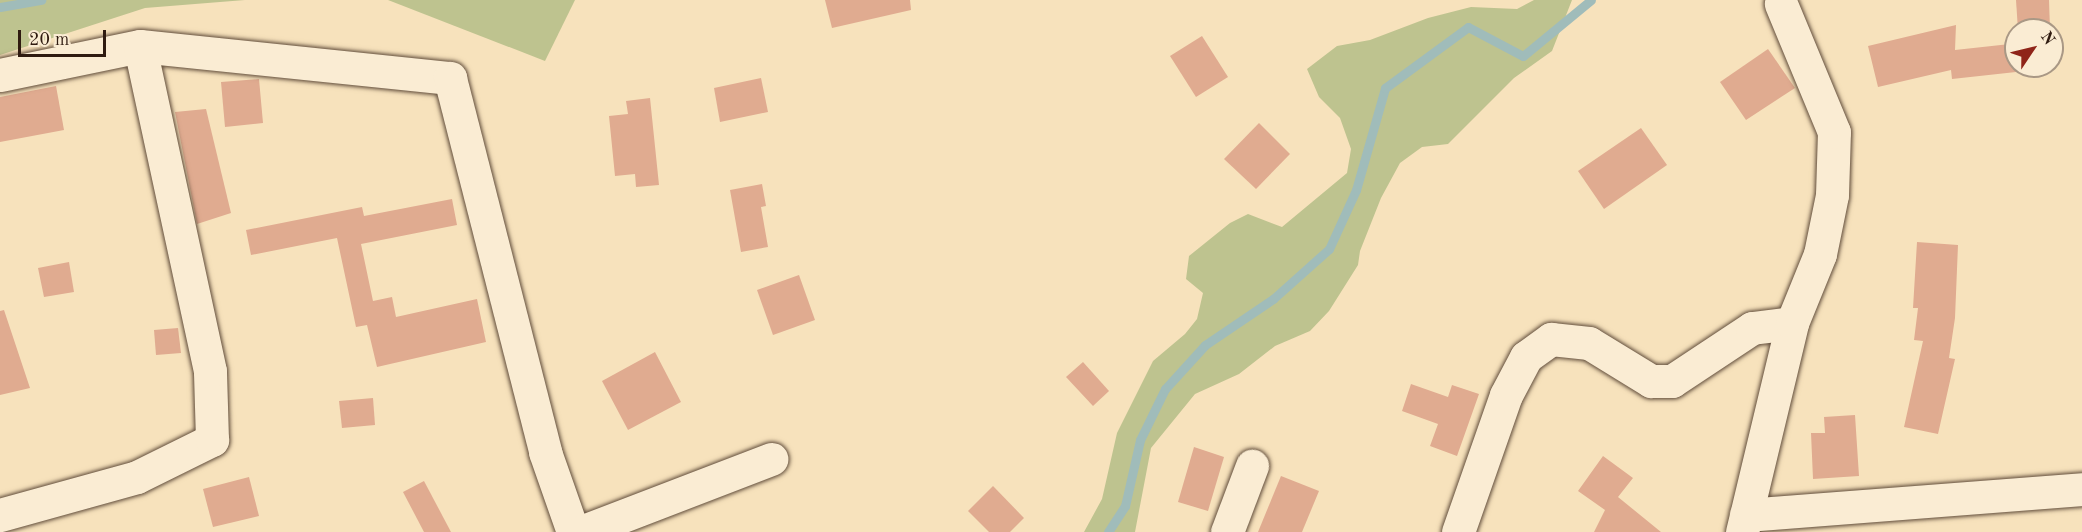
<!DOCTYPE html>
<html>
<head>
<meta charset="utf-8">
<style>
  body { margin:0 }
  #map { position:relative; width:2082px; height:532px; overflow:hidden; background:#f7e2bc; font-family:"Old Standard TT",serif }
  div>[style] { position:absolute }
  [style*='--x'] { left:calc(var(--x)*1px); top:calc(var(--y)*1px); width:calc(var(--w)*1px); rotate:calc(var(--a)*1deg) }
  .green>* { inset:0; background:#bec38f }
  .stream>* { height:9px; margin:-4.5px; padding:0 4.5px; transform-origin:4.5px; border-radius:4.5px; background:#a0bcba }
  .building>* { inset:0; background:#e0ab90 }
  .roads { filter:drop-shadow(0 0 2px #614d3b) drop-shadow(0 0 2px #614d3b) }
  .minor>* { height:33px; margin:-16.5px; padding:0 16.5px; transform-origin:16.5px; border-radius:16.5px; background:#faecd3 }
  span { translate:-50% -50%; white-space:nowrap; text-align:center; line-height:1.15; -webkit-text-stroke:4.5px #faecd3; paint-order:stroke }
  .north { position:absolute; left:2004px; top:18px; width:60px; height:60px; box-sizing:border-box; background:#faecd3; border:2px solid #a99885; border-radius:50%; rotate:55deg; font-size:16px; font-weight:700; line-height:24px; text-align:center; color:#2f1b10 }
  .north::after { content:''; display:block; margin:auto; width:21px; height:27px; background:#8f2418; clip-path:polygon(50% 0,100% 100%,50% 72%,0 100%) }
  .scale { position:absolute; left:18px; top:30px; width:88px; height:27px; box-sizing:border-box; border:3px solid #2f1b10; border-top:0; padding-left:8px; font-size:18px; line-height:21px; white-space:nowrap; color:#2f1b10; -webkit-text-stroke:4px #faecd3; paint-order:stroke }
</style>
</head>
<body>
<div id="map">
  <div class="green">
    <i style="clip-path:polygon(0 0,245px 0,145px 8px,0 55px)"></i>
    <i style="clip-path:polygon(388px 0,575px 0,545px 61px)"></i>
    <i style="clip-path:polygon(1534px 0,1572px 0,1552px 51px,1514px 78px,1448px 144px,1422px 147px,1400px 163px,1381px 198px,1360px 251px,1358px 265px,1329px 311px,1310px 331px,1275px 346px,1239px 374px,1195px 394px,1151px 448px,1135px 532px,1084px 532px,1102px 499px,1117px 433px,1153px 361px,1185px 334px,1197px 319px,1203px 293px,1186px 279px,1189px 256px,1230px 223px,1248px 214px,1282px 227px,1347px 173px,1351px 149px,1340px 118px,1319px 97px,1307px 69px,1337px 46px,1370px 40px,1428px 18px,1471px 7px,1517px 9px)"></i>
  </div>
  <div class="stream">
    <i style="--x:0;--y:7;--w:42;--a:-9.7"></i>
    <i style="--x:1108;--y:532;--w:31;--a:-57"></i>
    <i style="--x:1125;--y:506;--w:68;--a:-77.2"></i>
    <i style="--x:1140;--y:440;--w:57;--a:-63.9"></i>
    <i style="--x:1165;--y:389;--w:59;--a:-47.7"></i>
    <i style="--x:1205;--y:345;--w:82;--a:-34.1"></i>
    <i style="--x:1273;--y:299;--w:75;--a:-41.8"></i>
    <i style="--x:1329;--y:249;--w:65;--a:-65.4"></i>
    <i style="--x:1356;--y:190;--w:106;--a:-74.1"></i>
    <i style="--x:1385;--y:88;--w:103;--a:-36.3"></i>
    <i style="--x:1468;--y:27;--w:62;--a:27.8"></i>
    <i style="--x:1523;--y:56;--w:88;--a:-39.5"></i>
  </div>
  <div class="building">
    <i style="clip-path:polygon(825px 0,910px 0,911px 10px,832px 28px)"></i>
    <i style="clip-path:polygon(2016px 0,2049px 0,2050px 30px,2018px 30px)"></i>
    <i style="clip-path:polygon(1956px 25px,1955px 50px,2010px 44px,2016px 72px,1952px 79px,1951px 70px,1878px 87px,1868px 46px)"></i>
    <i style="clip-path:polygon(1202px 36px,1228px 77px,1196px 97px,1170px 56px)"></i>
    <i style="clip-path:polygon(1768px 49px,1795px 88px,1746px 120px,1720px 82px)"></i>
    <i style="clip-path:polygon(761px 78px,768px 112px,720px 122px,714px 88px)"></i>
    <i style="clip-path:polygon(259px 79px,263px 123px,225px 127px,221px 82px)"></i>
    <i style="clip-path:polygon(56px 86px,64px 130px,0 142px,0 97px)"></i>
    <i style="clip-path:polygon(650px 98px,659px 185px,636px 187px,635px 174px,615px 176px,609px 116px,628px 114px,626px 101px)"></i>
    <i style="clip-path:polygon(206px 109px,231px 213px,197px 224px,175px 112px)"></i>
    <i style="clip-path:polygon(1259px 123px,1290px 154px,1256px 189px,1224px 159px)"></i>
    <i style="clip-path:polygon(1641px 128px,1667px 165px,1604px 209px,1578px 171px)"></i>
    <i style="clip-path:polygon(762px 184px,766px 206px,761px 207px,768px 247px,741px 252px,730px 190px)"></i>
    <i style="clip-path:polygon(452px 199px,457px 225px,361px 244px,373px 301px,392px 297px,396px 317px,477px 299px,486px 342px,377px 367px,367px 325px,356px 327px,337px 238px,251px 255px,246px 230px,362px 207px,364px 216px)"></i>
    <i style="clip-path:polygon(1917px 242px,1958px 245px,1955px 318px,1949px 358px,1955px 359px,1938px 434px,1904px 427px,1923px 341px,1914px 340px,1918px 308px,1913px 308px)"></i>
    <i style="clip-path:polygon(69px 262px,74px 292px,44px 297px,38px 268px)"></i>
    <i style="clip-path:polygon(799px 275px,815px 320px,773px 335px,757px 290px)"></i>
    <i style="clip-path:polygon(4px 310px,30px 388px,0 395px,0 311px)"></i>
    <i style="clip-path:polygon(178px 328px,181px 353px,156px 355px,154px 330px)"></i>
    <i style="clip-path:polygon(655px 352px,681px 402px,628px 430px,602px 381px)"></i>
    <i style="clip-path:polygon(1083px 362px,1109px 391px,1093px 406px,1066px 377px)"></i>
    <i style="clip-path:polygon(1411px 384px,1448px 397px,1452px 385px,1479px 394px,1457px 456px,1430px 446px,1438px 424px,1402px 411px)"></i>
    <i style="clip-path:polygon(373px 398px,375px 425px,342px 428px,339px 401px)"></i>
    <i style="clip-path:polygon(1855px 415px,1859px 476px,1813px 479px,1811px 433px,1825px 433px,1824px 417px)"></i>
    <i style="clip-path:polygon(1194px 447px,1224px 457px,1208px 511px,1178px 502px)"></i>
    <i style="clip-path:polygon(1603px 456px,1633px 478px,1618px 497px,1661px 532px,1594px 532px,1605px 510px,1578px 491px)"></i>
    <i style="clip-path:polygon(1281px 476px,1319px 491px,1302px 532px,1258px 532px)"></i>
    <i style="clip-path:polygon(249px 477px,259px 516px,213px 527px,203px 489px)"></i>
    <i style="clip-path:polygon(424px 481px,451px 532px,424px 532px,403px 492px)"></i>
    <i style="clip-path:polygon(993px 486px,1024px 518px,1010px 532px,989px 532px,968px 511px)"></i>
  </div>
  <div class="roads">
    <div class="minor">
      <i style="--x:0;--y:75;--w:143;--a:-11.7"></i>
      <i style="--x:140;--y:46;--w:312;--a:5.9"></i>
      <i style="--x:450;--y:78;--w:386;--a:75.7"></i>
      <i style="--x:545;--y:452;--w:85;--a:70.7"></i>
      <i style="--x:0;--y:515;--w:142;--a:-15.5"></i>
      <i style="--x:137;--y:477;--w:84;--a:-26.3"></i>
      <i style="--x:212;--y:440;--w:69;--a:-91.7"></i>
      <i style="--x:210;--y:371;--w:332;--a:-102.2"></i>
      <i style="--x:1746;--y:515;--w:337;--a:-4.4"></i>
      <i style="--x:581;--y:532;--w:204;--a:-21"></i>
      <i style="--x:1227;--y:532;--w:71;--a:-69.3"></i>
      <i style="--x:1458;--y:532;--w:145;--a:-70.7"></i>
      <i style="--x:1506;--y:395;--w:43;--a:-62.2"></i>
      <i style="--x:1526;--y:357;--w:31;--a:-36"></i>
      <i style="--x:1551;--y:339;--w:38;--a:6"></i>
      <i style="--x:1589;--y:343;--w:73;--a:31.5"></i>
      <i style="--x:1651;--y:381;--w:21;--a:0"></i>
      <i style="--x:1672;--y:381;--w:96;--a:-33.5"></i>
      <i style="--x:1752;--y:328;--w:40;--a:-7.1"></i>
      <i style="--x:1742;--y:532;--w:215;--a:-76.5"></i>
      <i style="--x:1792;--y:323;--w:74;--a:-67.9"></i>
      <i style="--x:1820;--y:254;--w:60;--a:-78.5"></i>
      <i style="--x:1832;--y:195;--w:63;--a:-88.2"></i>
      <i style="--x:1834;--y:132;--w:139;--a:-112.5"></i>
    </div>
  </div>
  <div class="north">N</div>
  <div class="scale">20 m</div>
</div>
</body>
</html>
